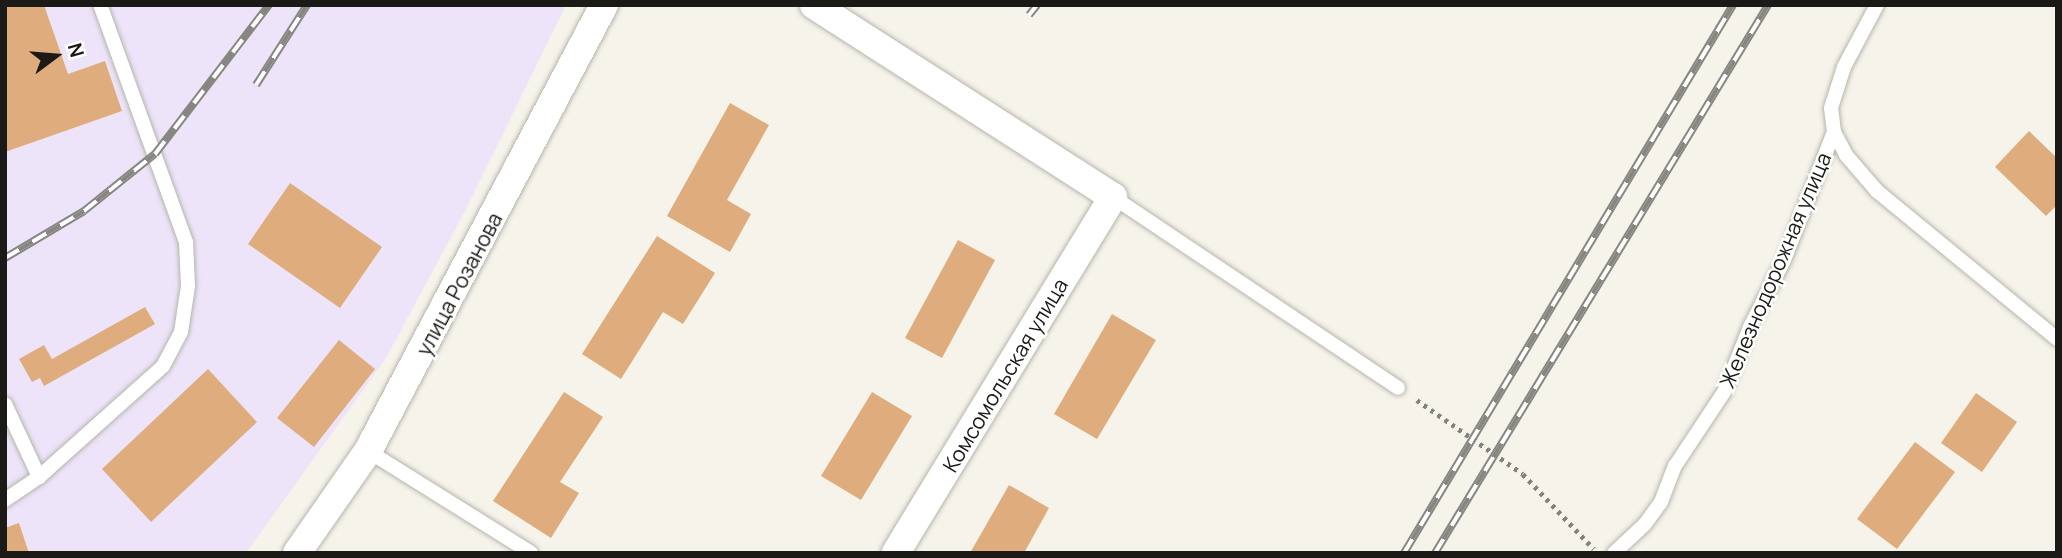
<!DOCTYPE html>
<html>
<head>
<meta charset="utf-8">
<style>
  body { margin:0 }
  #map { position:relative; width:2062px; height:558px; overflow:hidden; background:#f5f3ea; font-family:Manrope,sans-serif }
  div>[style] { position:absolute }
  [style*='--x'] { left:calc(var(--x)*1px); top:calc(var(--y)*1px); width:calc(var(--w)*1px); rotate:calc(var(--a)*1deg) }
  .industrial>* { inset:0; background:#ede4fa }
  .building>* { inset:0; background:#dfad7d }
  .path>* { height:4.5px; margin-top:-2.25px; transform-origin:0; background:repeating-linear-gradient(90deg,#84827c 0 3.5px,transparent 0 8.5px) }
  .roads { filter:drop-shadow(0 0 2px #b7b5ac) drop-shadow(0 0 2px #b7b5ac) }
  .service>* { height:14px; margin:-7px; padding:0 7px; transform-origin:7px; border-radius:7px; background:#fff }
  .minor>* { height:28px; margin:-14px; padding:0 14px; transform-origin:14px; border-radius:14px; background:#fff }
  .rail>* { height:8px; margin-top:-4px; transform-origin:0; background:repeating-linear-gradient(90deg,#fff 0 16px,#878680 0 32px); box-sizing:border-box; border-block:2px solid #878680 }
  span { translate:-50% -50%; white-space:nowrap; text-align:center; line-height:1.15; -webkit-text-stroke:5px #fff; paint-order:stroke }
  .street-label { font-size:21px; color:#1b1a17 }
  .frame { position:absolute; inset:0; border:7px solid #1b1a17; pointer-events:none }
  .north { position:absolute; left:21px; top:21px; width:70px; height:70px; -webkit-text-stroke:5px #fff; paint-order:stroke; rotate:74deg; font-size:19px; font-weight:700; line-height:28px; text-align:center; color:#1b1a17 }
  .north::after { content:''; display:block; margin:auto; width:24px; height:32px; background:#1b1a17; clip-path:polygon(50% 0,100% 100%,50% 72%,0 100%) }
</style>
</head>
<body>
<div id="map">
  <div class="industrial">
    <i style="clip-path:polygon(5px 5px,566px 5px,466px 209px,386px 358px,246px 553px,5px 553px)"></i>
  </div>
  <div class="building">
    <i style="clip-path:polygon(5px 5px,44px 5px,68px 74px,105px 61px,122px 111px,5px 152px)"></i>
    <i style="clip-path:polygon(730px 103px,769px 125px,727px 200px,751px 214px,730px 252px,667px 216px)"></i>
    <i style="clip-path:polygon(2029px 131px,2057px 158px,2057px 205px,2046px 216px,1995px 167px)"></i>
    <i style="clip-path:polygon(290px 183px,382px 247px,340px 308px,248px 244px)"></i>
    <i style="clip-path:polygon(657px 236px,715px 273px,683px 324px,663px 312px,621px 379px,582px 354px)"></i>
    <i style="clip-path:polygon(958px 240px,995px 260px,942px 358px,905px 338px)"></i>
    <i style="clip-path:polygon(145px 307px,155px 324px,44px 386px,40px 378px,32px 382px,19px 359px,44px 345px,52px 359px)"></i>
    <i style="clip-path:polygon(1112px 314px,1156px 340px,1097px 439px,1054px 414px)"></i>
    <i style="clip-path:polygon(339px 340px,375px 369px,314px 447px,277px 418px)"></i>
    <i style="clip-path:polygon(208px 369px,257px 422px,151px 522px,102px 469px)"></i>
    <i style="clip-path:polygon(564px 392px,603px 417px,560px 482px,579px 493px,551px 538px,493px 501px)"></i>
    <i style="clip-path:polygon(872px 392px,912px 416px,861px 500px,821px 476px)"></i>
    <i style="clip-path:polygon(1976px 393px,2017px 422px,1982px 472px,1941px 443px)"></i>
    <i style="clip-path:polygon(1915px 442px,1955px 472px,1897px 549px,1857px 519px)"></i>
    <i style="clip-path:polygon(1009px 485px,1049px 508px,1024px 553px,970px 553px)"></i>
    <i style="clip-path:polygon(19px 523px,29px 553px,5px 553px,5px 528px)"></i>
  </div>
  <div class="path">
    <i style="--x:1417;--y:400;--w:129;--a:34.9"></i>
    <i style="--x:1523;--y:474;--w:103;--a:46.6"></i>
  </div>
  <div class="roads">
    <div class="service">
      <i style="--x:1834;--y:132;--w:26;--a:62"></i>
      <i style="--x:1846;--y:155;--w:48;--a:49.3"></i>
      <i style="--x:1877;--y:191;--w:233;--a:39.4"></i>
      <i style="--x:1113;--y:197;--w:343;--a:33.8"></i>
      <i style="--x:5;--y:404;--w:81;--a:65"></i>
      <i style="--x:368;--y:451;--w:192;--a:32"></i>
      <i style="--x:5;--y:500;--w:41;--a:-34.1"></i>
      <i style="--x:39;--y:477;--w:166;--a:-41.8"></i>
      <i style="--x:163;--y:366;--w:38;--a:-62"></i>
      <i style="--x:181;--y:332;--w:47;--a:-81.3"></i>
      <i style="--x:188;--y:286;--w:44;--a:-92.6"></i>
      <i style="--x:186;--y:242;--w:252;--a:-109.9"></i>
      <i style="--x:1614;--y:553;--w:42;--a:-43.1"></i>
      <i style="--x:1645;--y:524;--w:27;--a:-54"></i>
      <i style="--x:1661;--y:502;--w:39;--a:-69"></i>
      <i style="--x:1675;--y:466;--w:89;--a:-56.5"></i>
      <i style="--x:1724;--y:392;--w:70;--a:-68.2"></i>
      <i style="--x:1750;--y:327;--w:75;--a:-63.1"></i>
      <i style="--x:1784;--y:260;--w:137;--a:-68.7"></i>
      <i style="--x:1834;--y:132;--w:24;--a:-97"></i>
      <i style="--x:1831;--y:108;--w:43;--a:-72.4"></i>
      <i style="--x:1844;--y:67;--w:70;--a:-62"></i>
    </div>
    <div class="minor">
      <i style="--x:814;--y:5;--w:355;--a:32.7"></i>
      <i style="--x:1113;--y:197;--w:417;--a:121.4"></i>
      <i style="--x:297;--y:553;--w:124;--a:-55.2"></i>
      <i style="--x:368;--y:451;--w:505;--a:-62.11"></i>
    </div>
  </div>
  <div class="rail">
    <i style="--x:1029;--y:15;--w:13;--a:-51"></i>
    <i style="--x:256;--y:85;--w:95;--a:-57.5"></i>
    <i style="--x:5;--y:258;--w:92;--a:-30.7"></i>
    <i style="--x:84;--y:211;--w:91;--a:-38.8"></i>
    <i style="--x:155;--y:154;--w:188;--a:-52.6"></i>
    <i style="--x:1404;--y:553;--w:639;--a:-59.02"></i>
    <i style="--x:1435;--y:553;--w:641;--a:-58.71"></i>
  </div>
  <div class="street-label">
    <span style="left:1775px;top:270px;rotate:-67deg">Железнодорожная улица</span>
    <span style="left:459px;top:284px;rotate:-62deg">улица Розанова</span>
    <span style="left:1005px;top:375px;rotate:-59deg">Комсомольская улица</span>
  </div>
  <div class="frame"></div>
  <div class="north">N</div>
</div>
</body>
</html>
